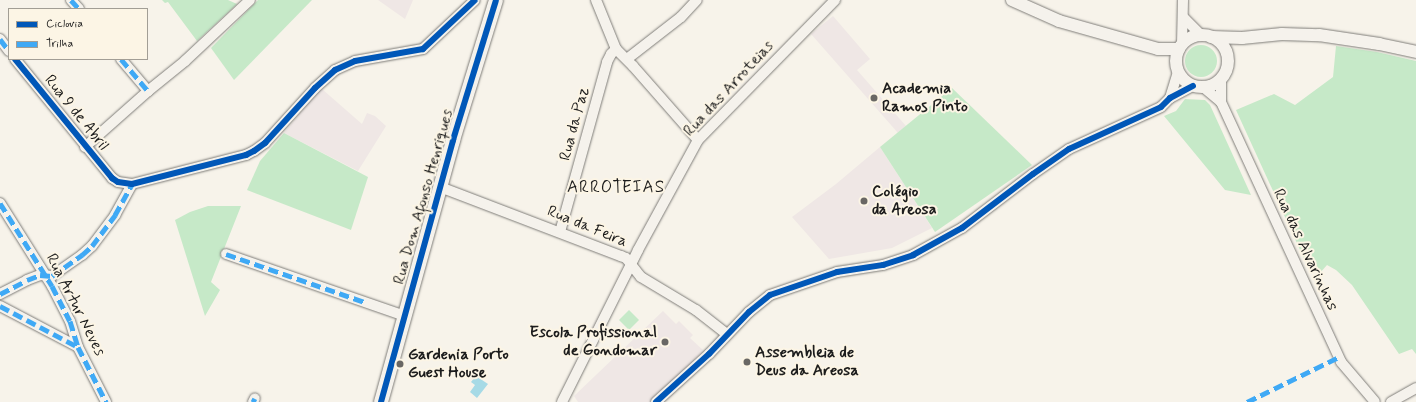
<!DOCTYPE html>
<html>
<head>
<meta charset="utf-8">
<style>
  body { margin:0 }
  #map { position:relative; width:1416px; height:402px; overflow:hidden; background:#f7f3ea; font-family:Mynerve,sans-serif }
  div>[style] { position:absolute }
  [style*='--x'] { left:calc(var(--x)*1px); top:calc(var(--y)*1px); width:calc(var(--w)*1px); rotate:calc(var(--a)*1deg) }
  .built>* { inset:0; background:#efe7e5 }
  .green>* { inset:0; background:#c6e9c8 }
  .round { border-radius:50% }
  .water>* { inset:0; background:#a6dae6 }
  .roads { filter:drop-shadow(0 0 1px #7f7d79) drop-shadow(0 0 1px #7f7d79) }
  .minor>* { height:10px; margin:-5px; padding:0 5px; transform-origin:5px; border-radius:5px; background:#f5f2ec }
  .tertiary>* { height:12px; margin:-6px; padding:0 6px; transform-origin:6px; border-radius:6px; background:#f5f2ec }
  .tertiary>.ring { margin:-6px; padding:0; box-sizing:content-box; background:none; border:12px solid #f5f2ec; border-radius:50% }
  .secondary>* { height:14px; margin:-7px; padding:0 7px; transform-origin:7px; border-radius:7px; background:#f5f2ec }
  .quiet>* { height:5px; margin-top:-2.5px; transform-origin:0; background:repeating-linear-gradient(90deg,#3fa9f5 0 10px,transparent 0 15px) }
  .cycleway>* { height:6px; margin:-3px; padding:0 3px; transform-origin:3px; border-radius:3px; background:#0057b8 }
  .dots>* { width:11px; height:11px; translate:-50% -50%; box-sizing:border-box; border:2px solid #fcf5e5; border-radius:50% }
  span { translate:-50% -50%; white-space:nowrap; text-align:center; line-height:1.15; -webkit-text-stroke:4px #fcf5e5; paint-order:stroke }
  .street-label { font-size:16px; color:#1c1c1c }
  .poi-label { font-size:16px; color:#1c1c1c; font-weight:700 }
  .left { translate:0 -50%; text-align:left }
  .right { translate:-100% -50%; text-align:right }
  .neighbourhood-label { font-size:17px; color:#1c1c1c; letter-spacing:1px }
  .legend { position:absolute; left:8px; top:8px; width:140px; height:52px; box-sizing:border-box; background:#fcf5e5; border:1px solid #a29e95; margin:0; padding:5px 7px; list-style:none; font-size:12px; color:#1c1c1c }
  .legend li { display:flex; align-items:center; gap:8px; height:20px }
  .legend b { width:20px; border:1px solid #a29e95 }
</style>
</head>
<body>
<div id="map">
  <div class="built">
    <i style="clip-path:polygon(378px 0,413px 0,405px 19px)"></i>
    <i style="clip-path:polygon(833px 16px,870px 59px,857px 70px,906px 126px,898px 133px,811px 34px)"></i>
    <i style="clip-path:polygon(322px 89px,362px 124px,367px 113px,375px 116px,386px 126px,358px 171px,284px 133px,314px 96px)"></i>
    <i style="clip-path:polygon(880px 147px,932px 228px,892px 248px,829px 259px,792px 217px,836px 184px)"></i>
    <i style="clip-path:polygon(663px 311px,676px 324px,679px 321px,693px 335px,690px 338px,704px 351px,650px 402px,578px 402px,574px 396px)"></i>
  </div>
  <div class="green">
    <i style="clip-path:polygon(162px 0,228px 0,237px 4px,197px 41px,168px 2px,165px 3px)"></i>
    <i style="clip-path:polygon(258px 0,312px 0,234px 80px,211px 48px)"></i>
    <i class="round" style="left:1185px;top:45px;width:32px;height:32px"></i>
    <i style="clip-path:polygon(1336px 46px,1377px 52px,1416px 61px,1416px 354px,1412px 349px,1399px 354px,1352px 285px,1336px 270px,1327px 265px,1319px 274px,1313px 266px,1306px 263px,1236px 110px,1274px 94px,1295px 105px,1333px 77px)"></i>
    <i style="clip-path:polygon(952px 88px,1032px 165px,935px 232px,880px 147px)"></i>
    <i style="clip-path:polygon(1185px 99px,1205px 100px,1210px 105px,1251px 195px,1225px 190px,1164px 116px,1176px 111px)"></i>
    <i style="clip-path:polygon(284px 133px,368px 177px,351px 230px,247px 190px,260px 161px)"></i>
    <i style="clip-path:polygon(208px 206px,241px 206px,211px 282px,220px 290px,205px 316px,175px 220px,190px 212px)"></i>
    <i style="clip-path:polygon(629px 310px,639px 320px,629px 330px,619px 320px)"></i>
  </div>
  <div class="water">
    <i style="clip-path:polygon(476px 376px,488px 384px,477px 398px,470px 392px,475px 385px,471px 382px)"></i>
  </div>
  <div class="roads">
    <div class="minor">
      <i style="--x:71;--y:0;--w:12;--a:48"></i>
      <i style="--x:596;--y:0;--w:53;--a:67.8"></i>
      <i style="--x:616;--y:49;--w:24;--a:45"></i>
      <i style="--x:633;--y:66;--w:98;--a:48.7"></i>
      <i style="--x:1184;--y:18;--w:24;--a:45"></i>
      <i style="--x:0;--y:39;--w:15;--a:53"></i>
      <i style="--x:1182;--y:44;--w:44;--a:-88.7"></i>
      <i style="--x:15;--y:59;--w:154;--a:50.8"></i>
      <i style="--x:112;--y:178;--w:7;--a:34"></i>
      <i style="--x:118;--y:182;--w:14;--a:8"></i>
      <i style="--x:132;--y:184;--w:118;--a:-14.3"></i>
      <i style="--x:246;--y:155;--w:9;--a:-27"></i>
      <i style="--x:254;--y:151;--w:14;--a:-36"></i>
      <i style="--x:265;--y:143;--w:74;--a:-47.7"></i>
      <i style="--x:315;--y:88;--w:27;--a:-42"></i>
      <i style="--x:335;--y:70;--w:22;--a:-24"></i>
      <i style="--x:355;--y:61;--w:69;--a:-10"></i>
      <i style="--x:423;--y:49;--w:71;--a:-43.3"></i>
      <i style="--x:121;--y:59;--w:42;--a:49.8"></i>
      <i style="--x:627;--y:59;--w:68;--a:-37.9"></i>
      <i style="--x:681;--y:17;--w:23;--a:-47"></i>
      <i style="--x:1203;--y:87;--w:23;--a:40"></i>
      <i style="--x:1221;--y:102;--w:286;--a:65.2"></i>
      <i style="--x:1341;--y:362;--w:52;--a:49.6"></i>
      <i style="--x:1170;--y:98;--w:27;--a:-73"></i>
      <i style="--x:1221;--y:102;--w:23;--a:-90"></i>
      <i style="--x:85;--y:147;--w:84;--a:-41.6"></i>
      <i style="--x:148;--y:91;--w:48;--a:-39"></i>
      <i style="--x:185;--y:61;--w:89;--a:-43.2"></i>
      <i style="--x:440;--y:187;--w:194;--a:20.9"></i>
      <i style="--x:621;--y:256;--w:5;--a:22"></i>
      <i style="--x:626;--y:258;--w:24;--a:52"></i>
      <i style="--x:641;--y:277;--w:64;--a:31"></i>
      <i style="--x:696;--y:310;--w:39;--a:38"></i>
      <i style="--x:0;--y:203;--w:98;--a:57.9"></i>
      <i style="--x:52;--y:286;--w:39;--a:63"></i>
      <i style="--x:70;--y:321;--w:27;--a:73"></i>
      <i style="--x:78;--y:347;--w:62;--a:63"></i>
      <i style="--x:560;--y:232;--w:176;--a:-74.5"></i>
      <i style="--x:607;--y:62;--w:9;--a:-63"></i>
      <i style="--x:611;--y:54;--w:7;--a:-45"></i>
      <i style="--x:226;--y:254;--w:189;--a:19.1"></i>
      <i style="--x:0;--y:294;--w:30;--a:-27"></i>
      <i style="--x:27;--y:280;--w:14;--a:-21"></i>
      <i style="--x:40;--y:275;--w:12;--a:5"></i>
      <i style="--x:52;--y:276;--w:37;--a:-35"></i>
      <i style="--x:82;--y:255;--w:13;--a:-42"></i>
      <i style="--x:92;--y:246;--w:39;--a:-53"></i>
      <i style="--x:115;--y:215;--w:35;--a:-61"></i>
      <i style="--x:0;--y:306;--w:88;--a:27.7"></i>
      <i style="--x:253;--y:402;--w:4;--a:-63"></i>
      <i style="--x:562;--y:402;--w:170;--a:-63.4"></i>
      <i style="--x:638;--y:250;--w:125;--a:-61.4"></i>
      <i style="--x:698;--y:140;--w:196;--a:-45.6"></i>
      <i style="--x:656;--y:402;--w:72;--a:-42.2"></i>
      <i style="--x:709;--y:354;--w:58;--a:-46.4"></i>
      <i style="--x:749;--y:312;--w:27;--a:-39"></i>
      <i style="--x:770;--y:295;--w:71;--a:-18.9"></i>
      <i style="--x:837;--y:272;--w:47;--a:-8.7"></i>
      <i style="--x:883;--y:265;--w:32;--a:-18"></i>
      <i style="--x:913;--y:255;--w:56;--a:-28.9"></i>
      <i style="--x:962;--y:228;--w:89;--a:-37.3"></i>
      <i style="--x:1033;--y:174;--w:44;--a:-34.8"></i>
      <i style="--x:1069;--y:149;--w:101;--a:-24.5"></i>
      <i style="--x:1161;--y:107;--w:13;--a:-45"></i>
      <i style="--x:1170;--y:98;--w:26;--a:-28"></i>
      <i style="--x:1391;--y:402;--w:29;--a:-29"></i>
    </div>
    <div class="tertiary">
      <i style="--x:1012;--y:0;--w:51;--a:24.1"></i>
      <i style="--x:1059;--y:21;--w:103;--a:15.8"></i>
      <i style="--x:1158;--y:49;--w:21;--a:0"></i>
      <i class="ring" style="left:1176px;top:35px;width:40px;height:40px"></i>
      <i style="--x:1211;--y:37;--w:31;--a:2"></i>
      <i style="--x:1242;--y:38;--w:40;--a:-5.7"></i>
      <i style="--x:1282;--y:34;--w:37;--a:2"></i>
      <i style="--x:1319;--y:35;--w:61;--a:8.5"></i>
      <i style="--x:1379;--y:44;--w:38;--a:12"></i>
    </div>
    <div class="secondary">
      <i style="--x:381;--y:402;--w:272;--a:-74.6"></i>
      <i style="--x:453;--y:140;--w:146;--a:-72.9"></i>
    </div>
  </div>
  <div class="quiet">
    <i style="--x:71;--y:0;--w:12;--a:48"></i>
    <i style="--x:0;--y:39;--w:15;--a:53"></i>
    <i style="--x:121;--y:59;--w:42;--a:49.8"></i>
    <i style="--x:0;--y:203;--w:98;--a:57.9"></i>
    <i style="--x:52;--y:286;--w:39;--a:63"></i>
    <i style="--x:70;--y:321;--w:27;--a:73"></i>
    <i style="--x:78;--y:347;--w:62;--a:63"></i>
    <i style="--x:226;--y:254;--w:147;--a:19.1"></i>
    <i style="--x:0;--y:294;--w:30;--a:-27"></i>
    <i style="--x:27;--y:280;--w:14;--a:-21"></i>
    <i style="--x:40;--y:275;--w:12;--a:5"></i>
    <i style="--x:52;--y:276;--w:37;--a:-35"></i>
    <i style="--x:82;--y:255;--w:13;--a:-42"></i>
    <i style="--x:92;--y:246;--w:39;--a:-53"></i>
    <i style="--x:115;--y:215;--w:35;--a:-61"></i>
    <i style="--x:0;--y:306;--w:88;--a:27.7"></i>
    <i style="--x:253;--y:402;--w:4;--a:-63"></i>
    <i style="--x:1247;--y:402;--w:102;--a:-26.1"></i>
  </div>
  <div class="cycleway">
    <i style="--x:15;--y:59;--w:154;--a:50.8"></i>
    <i style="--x:112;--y:178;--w:7;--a:34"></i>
    <i style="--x:118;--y:182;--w:14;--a:8"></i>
    <i style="--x:132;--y:184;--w:118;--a:-14.3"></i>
    <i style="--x:246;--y:155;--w:9;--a:-27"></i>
    <i style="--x:254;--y:151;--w:14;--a:-36"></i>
    <i style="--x:265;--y:143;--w:74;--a:-47.7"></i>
    <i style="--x:315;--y:88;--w:27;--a:-42"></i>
    <i style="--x:335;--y:70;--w:22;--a:-24"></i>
    <i style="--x:355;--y:61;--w:69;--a:-10"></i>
    <i style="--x:423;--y:49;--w:71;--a:-43.3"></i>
    <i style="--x:381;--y:402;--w:272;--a:-74.6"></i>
    <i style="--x:453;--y:140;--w:146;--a:-72.9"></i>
    <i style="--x:656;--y:402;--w:72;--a:-42.2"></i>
    <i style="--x:709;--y:354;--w:58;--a:-46.4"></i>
    <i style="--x:749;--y:312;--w:27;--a:-39"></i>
    <i style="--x:770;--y:295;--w:71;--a:-18.9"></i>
    <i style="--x:837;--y:272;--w:47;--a:-8.7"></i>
    <i style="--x:883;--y:265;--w:32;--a:-18"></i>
    <i style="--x:913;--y:255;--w:56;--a:-28.9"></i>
    <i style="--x:962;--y:228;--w:89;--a:-37.3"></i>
    <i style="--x:1033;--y:174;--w:44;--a:-34.8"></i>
    <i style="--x:1069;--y:149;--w:101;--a:-24.5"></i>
    <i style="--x:1161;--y:107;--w:13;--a:-45"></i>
    <i style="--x:1170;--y:98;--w:26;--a:-28"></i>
  </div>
  <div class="dots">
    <i style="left:874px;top:98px;background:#696764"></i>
    <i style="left:864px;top:201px;background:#696764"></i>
    <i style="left:665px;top:342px;background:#696764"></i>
    <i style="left:747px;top:362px;background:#696764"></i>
    <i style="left:400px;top:364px;background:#696764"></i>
  </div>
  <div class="street-label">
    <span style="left:729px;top:89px;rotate:-47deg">Rua das Arroteias</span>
    <span style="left:76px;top:113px;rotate:51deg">Rua 9 de Abril</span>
    <span style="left:575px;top:124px;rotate:-75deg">Rua da Paz</span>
    <span style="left:424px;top:197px;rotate:-74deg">Rua Dom Afonso Henriques</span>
    <span style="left:587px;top:227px;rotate:22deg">Rua da Feira</span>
    <span style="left:1305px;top:250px;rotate:65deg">Rua das Alvarinhas</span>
    <span style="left:75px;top:305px;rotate:63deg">Rua Artur Neves</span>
  </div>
  <div class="poi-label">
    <span class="left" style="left:882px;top:98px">Academia<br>Ramos Pinto</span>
    <span class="left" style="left:872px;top:201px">Colégio<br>da Areosa</span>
    <span class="right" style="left:657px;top:342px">Escola Profissional<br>de Gondomar</span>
    <span class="left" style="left:755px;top:362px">Assembleia de<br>Deus da Areosa</span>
    <span class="left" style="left:408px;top:364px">Gardenia Porto<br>Guest House</span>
  </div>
  <div class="neighbourhood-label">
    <span style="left:616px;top:188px">ARROTEIAS</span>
  </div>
  <ul class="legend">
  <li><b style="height:5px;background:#0057b8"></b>Ciclovia</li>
  <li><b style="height:5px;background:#3fa9f5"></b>Trilha</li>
  </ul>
</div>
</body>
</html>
